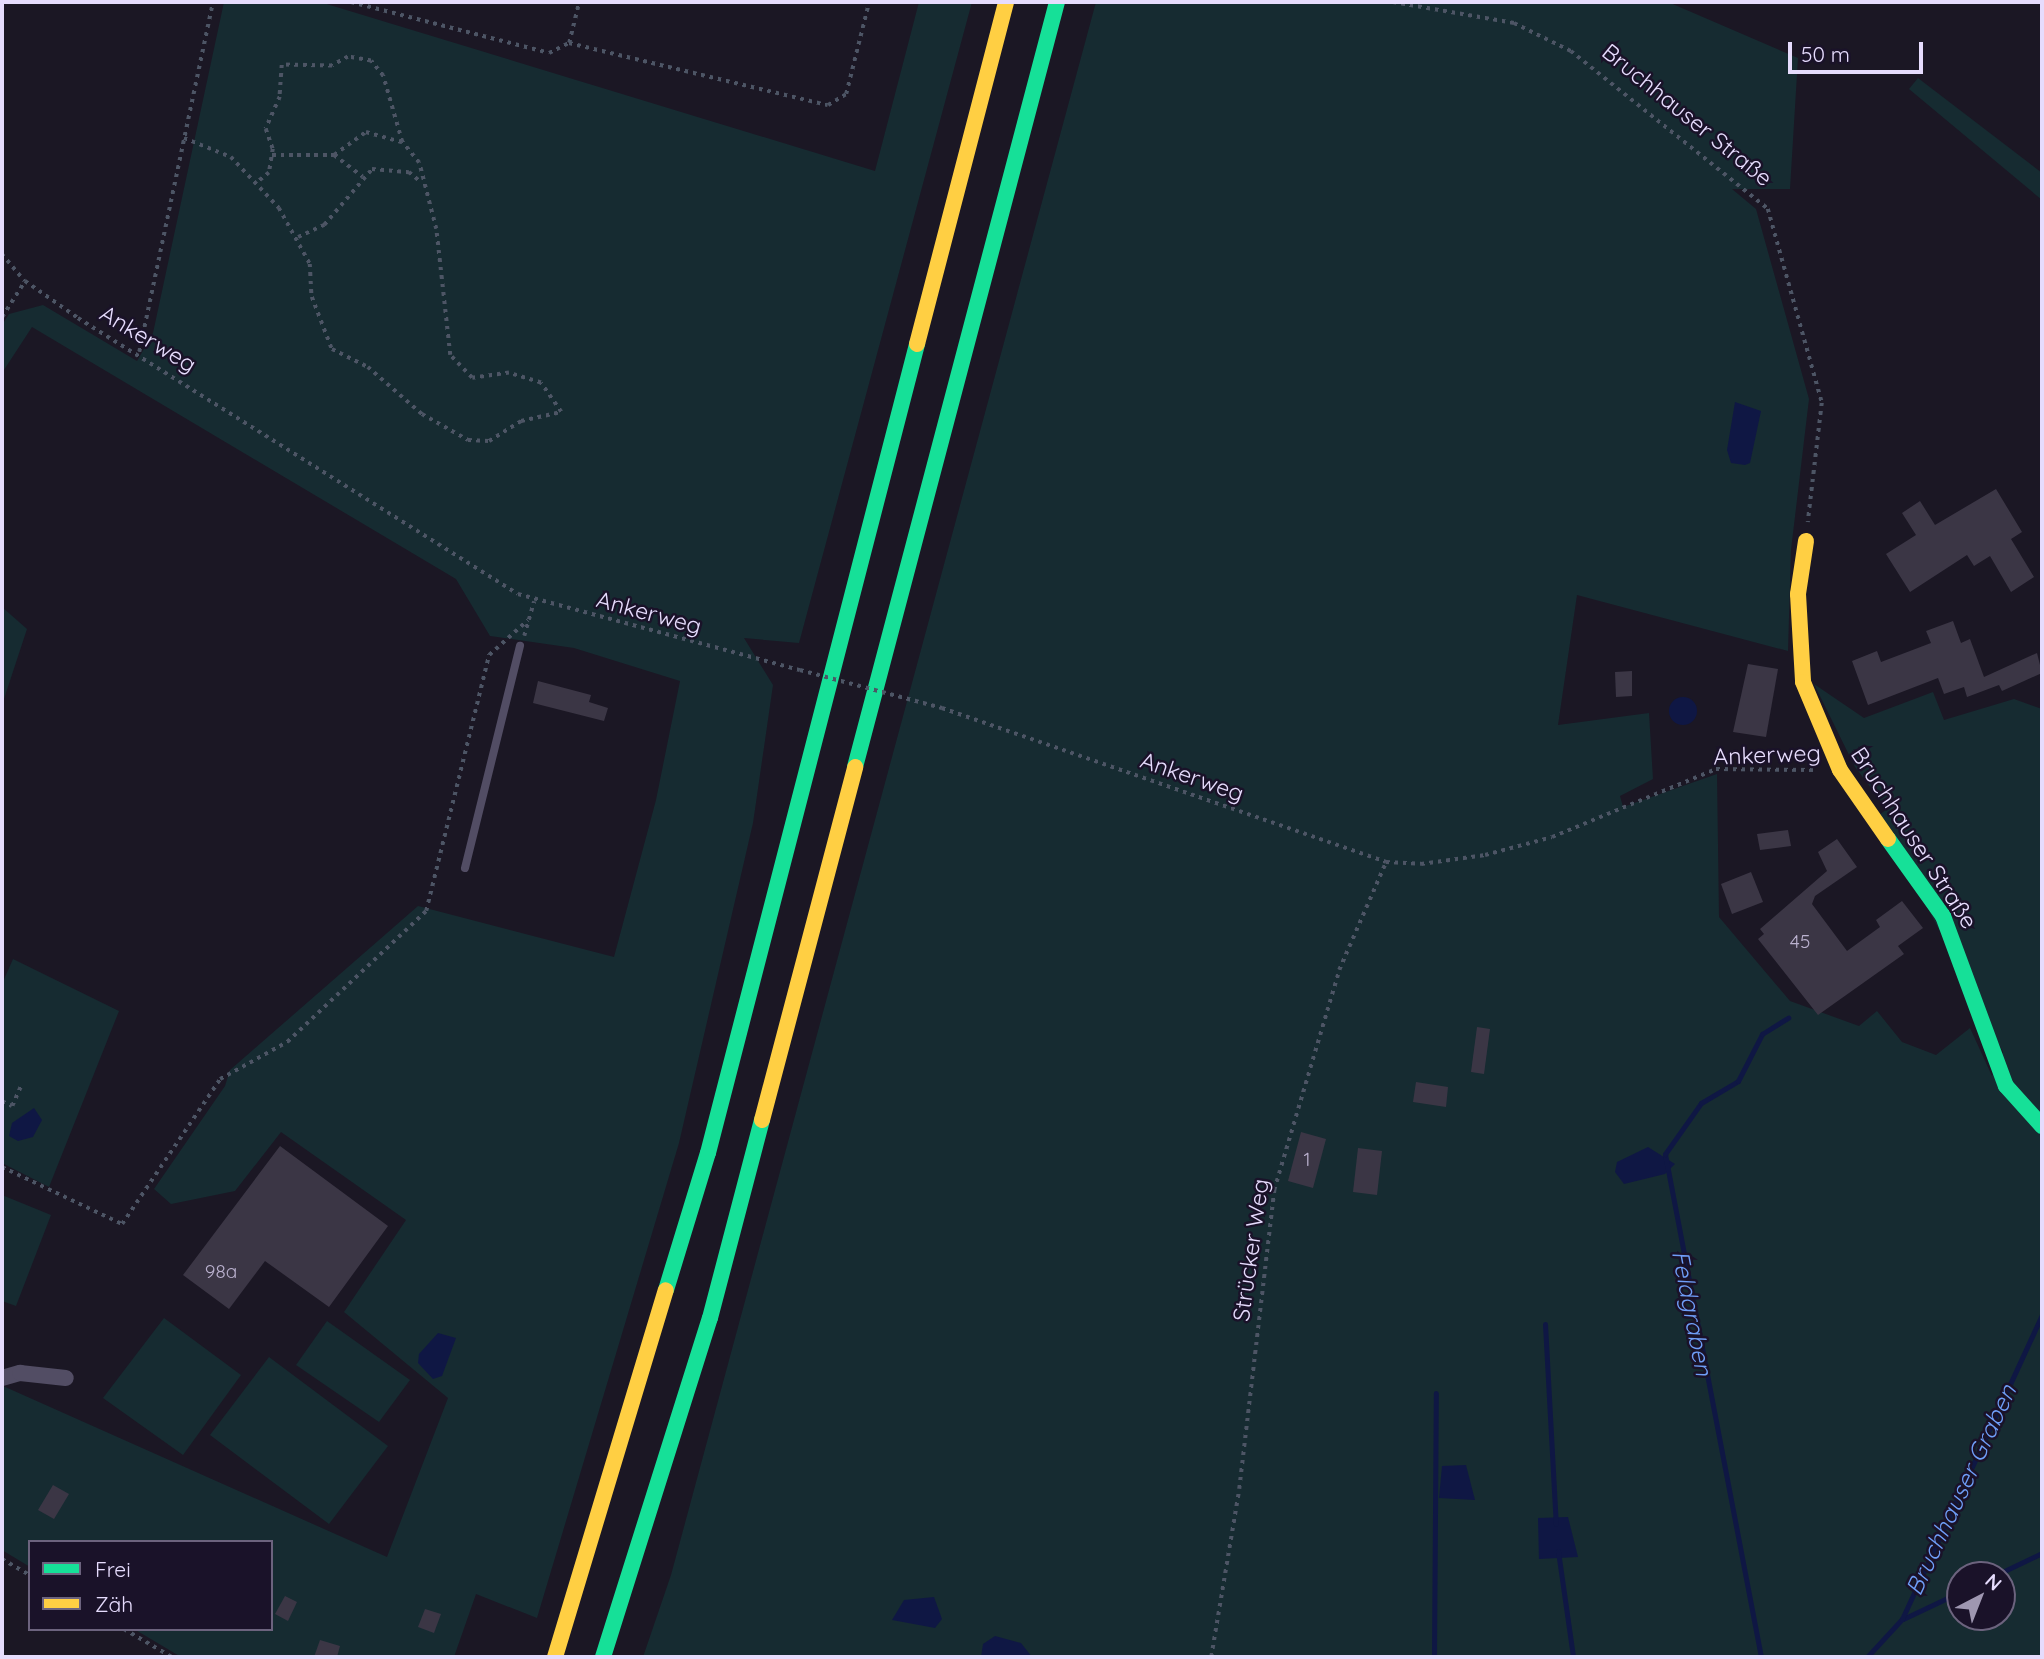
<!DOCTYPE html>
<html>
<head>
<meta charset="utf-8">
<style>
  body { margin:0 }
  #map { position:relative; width:2044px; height:1659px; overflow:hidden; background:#1b1724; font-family:Quicksand,sans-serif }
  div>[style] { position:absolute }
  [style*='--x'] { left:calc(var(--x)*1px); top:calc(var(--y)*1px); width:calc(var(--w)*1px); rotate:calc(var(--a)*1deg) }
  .green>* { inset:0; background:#162b31 }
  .water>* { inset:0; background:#0f1744 }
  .round { border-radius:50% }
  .stream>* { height:5px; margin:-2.5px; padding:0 2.5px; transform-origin:2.5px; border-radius:2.5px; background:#0f1744 }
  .building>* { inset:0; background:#3b3645 }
  .path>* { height:3.5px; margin-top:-1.75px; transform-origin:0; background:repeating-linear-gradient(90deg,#4d5565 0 3.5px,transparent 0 8.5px) }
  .lane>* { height:8px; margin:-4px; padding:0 4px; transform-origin:4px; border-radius:4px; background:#524d64 }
  .street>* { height:16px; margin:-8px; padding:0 8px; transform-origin:8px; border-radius:8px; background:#524d64 }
  .fast>* { height:16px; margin:-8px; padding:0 8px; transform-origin:8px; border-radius:8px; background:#16e098 }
  .slow>* { height:16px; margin:-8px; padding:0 8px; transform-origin:8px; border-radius:8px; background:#ffcf43 }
  .path-bridge>* { height:3.5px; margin-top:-1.75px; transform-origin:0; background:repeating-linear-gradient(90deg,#4d5565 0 3.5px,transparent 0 8.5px) }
  span { translate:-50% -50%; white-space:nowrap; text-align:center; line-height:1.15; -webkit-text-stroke:5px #1a1229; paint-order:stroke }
  .number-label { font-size:19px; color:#bbb2cf }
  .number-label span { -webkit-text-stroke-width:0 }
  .street-label { font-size:23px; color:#e6dcfd }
  .water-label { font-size:24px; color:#6f9ef8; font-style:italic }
  .frame { position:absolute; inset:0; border:4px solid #e6dcfd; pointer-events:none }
  .legend { position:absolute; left:28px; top:1540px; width:245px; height:91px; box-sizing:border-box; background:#1a1229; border:2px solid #6c637e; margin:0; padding:9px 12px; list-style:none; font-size:21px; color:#e6dcfd }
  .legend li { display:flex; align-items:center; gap:14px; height:35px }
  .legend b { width:35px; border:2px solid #6c637e }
  .north { position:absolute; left:1946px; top:1561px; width:70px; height:70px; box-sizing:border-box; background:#1a1229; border:2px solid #6c637e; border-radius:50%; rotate:42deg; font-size:19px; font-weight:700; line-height:28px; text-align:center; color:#e6dcfd }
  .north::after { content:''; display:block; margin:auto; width:24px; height:32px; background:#9f97b1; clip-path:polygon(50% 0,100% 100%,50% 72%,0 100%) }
  .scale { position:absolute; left:1788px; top:42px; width:135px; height:32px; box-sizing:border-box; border:4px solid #e6dcfd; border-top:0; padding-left:9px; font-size:21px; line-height:24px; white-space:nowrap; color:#e6dcfd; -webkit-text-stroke:5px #1a1229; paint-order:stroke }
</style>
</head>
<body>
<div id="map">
  <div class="green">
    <i style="clip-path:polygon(224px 2px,320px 2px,875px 171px,919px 2px,972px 2px,799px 643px,744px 638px,773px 685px,753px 823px,679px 1143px,537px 1618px,476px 1594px,454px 1657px,181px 1657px,134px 1629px,271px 1629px,271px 1542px,30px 1542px,30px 1567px,2px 1550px,3px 1386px,387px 1557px,448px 1398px,344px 1312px,406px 1220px,281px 1132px,235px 1191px,171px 1204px,154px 1189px,225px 1086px,230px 1070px,418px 906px,614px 957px,656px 800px,680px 681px,574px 648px,490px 636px,456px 579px,32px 327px,2px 373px,2px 325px,9px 314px,43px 305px,137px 361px,153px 333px)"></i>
    <i style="clip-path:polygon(evenodd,1096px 2px,1668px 2px,1798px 58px,1790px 189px,1732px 189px,1756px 209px,1809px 399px,1791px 550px,1788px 651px,1577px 595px,1558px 725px,1649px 713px,1653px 779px,1620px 796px,1623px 807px,1717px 774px,1719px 917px,1790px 1001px,1859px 1026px,1877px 1011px,1902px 1042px,1936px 1055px,1970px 1028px,1992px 1076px,2003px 1052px,1879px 815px,1887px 809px,1855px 767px,1814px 684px,1864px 718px,1933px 692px,1944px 720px,2014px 699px,2042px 709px,2042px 1657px,643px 1657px,671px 1575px,1096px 2px,1960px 1575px,2002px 1575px,2002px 1617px,1960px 1617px,1960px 1575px)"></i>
    <i style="clip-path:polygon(1918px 78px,2042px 173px,2042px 200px,1909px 89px)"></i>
    <i style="clip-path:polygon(2px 607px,27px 629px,2px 705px)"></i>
    <i style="clip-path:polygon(13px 959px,119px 1011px,49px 1187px,2px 1163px,2px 984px)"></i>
    <i style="clip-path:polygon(2px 1195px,51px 1215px,16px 1306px,2px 1301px)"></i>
    <i style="clip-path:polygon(164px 1318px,241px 1375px,183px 1455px,103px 1398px)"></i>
    <i style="clip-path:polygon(327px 1321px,410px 1380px,379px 1422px,296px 1365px)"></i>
    <i style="clip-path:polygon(269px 1357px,388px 1446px,329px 1524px,210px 1435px)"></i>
  </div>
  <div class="water">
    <i style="clip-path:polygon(1735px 402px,1761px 411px,1750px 463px,1745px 465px,1731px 463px,1727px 450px)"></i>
    <i class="round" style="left:1669px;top:697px;width:28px;height:28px"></i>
    <i style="clip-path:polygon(34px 1108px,42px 1120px,33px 1137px,18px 1141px,9px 1136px,12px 1123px)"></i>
    <i style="clip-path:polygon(1648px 1147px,1675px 1164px,1665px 1174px,1624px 1184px,1615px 1172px,1617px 1162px)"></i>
    <i style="clip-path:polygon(438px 1333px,456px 1338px,442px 1376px,433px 1379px,418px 1363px,419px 1354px)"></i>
    <i style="clip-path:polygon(1466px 1465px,1475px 1500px,1439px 1498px,1442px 1466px)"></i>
    <i style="clip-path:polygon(1568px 1517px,1578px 1557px,1539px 1559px,1538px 1518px)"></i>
    <i style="clip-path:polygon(934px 1597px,942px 1619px,935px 1628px,892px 1620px,904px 1600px)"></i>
    <i style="clip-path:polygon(995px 1636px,1021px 1643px,1032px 1657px,981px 1657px,983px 1644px)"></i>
  </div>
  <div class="stream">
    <i style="--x:1545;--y:1324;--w:200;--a:86.9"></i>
    <i style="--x:1558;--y:1551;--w:107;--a:81.9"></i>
    <i style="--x:1996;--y:1575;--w:51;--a:-25.6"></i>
    <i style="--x:1903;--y:1619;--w:63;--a:-25.3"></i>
    <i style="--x:1434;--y:1657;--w:264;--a:-89.6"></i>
    <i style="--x:1761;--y:1657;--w:512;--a:-100.81"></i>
    <i style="--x:1665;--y:1154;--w:62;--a:-54.8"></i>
    <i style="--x:1701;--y:1103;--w:43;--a:-30.7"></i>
    <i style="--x:1738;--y:1081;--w:53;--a:-62.9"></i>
    <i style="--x:1762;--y:1034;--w:31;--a:-32"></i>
    <i style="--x:1867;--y:1657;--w:52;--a:-47.4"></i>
    <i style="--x:1902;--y:1619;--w:336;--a:-65.3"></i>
  </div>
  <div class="building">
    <i style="clip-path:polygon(1996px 489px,2022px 532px,2011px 539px,2034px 577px,2011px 592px,1990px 556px,1974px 566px,1967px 555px,1910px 592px,1886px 554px,1916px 535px,1902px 513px,1920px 501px,1935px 525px)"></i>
    <i style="clip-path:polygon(1953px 621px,1961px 643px,1970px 639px,1984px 677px,2037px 653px,2042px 673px,2002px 691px,1999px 685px,1967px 697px,1964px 687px,1944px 694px,1938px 678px,1868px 705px,1852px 661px,1877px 651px,1881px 662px,1931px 643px,1926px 631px)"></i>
    <i style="clip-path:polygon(1748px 664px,1778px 669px,1766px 737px,1733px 732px)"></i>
    <i style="clip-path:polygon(1632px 671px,1632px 696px,1616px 697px,1615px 672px)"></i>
    <i style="clip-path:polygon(538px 681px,591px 695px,589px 702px,608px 708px,604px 721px,533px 703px)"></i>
    <i style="clip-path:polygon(1788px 830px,1791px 846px,1760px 850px,1757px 834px)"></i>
    <i style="clip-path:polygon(1837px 839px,1857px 867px,1815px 896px,1812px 904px,1847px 951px,1880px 927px,1876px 920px,1902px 901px,1923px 928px,1898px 946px,1904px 954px,1818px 1015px,1758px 939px,1764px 934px,1760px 929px,1827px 871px,1818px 852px)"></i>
    <i style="clip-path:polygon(1751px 872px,1763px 902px,1732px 914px,1721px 884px)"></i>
    <i style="clip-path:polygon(1477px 1027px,1490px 1029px,1484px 1074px,1471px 1072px)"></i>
    <i style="clip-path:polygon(1416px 1082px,1448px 1087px,1446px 1107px,1413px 1102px)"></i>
    <i style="clip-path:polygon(1301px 1132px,1326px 1139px,1313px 1188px,1288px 1181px)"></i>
    <i style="clip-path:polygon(280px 1146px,388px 1226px,329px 1307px,265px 1261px,229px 1309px,183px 1275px)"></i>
    <i style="clip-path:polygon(1358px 1148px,1382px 1151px,1377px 1195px,1353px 1192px)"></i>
    <i style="clip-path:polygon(53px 1485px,69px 1494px,54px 1519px,38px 1510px)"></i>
    <i style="clip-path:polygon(285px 1596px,297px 1602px,288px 1621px,275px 1614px)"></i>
    <i style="clip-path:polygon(425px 1609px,441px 1614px,434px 1633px,418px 1627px)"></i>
    <i style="clip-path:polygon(320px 1640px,340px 1646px,337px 1657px,314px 1657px)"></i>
  </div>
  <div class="path">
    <i style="--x:351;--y:2;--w:204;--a:14.4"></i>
    <i style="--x:549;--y:53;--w:22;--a:-27"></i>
    <i style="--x:569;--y:43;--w:266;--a:13.5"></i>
    <i style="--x:828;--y:105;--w:21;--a:-31"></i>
    <i style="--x:846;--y:94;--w:95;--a:-76"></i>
    <i style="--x:1393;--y:2;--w:123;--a:9.8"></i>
    <i style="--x:1514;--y:23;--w:64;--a:26.2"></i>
    <i style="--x:1571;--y:51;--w:253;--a:38.7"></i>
    <i style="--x:1768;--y:209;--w:201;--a:74.4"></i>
    <i style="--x:1822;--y:403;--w:120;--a:96.7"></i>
    <i style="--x:569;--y:43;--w:42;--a:-76.3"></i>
    <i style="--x:184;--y:138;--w:51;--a:22"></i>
    <i style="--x:231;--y:157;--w:70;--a:46.7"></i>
    <i style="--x:279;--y:208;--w:64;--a:61"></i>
    <i style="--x:310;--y:264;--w:33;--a:87"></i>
    <i style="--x:312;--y:297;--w:56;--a:69"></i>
    <i style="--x:332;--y:349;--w:40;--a:26.6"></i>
    <i style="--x:368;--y:367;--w:72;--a:41"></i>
    <i style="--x:422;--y:414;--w:53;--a:29.5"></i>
    <i style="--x:468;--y:440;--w:21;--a:3"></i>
    <i style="--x:489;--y:441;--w:38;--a:-32"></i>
    <i style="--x:521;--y:421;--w:41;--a:-12.7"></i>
    <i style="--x:561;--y:412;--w:35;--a:-125"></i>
    <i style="--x:541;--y:383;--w:34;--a:-163"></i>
    <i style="--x:509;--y:373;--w:37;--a:172"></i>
    <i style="--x:472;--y:378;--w:32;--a:-134"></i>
    <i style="--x:450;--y:355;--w:127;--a:-96.3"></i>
    <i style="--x:436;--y:229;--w:68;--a:-104.4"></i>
    <i style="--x:419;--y:163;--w:27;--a:-129"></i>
    <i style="--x:402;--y:142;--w:69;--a:-106.1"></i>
    <i style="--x:383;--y:76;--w:19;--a:-129"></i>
    <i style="--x:371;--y:61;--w:23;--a:-170"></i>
    <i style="--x:348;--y:57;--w:18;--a:151"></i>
    <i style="--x:332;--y:66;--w:50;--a:-178.9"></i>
    <i style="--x:282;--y:65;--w:32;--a:94"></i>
    <i style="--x:280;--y:97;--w:35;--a:114"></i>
    <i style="--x:266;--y:129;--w:21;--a:71"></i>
    <i style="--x:273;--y:149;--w:24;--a:99"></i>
    <i style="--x:269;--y:173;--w:14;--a:141"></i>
    <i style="--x:272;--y:155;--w:62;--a:0"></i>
    <i style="--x:334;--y:155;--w:39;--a:-36"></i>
    <i style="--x:366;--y:132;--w:37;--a:16"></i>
    <i style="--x:334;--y:155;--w:36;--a:37"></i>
    <i style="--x:298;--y:237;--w:29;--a:-25"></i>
    <i style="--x:324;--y:225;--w:74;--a:-49.4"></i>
    <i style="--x:372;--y:169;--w:37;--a:5"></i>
    <i style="--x:409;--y:172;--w:16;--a:40"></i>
    <i style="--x:2;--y:254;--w:35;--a:50"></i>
    <i style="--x:25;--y:281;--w:65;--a:34.9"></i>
    <i style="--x:78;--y:318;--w:519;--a:32.1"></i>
    <i style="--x:518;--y:594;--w:292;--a:15.1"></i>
    <i style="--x:2;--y:317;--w:43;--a:-57.4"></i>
    <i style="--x:139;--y:352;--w:358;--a:-78.1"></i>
    <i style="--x:524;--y:636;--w:36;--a:-74"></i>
    <i style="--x:942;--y:708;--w:470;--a:19.1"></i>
    <i style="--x:1386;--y:862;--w:35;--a:3"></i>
    <i style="--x:1421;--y:864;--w:65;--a:-8"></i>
    <i style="--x:1485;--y:855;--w:69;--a:-15"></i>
    <i style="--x:1552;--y:837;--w:178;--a:-22.5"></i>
    <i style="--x:1716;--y:769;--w:102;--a:0.6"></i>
    <i style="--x:2;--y:1101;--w:11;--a:27"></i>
    <i style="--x:12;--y:1106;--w:24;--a:-66"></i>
    <i style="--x:2;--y:1167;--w:133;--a:25.4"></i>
    <i style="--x:122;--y:1224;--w:175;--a:-55.9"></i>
    <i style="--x:220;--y:1079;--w:77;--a:-28.9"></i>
    <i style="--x:287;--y:1042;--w:191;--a:-43.3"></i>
    <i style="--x:426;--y:911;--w:264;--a:-76.2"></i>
    <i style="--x:489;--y:655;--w:52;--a:-41.9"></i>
    <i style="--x:2;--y:1559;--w:32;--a:30"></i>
    <i style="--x:124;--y:1629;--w:56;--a:30.3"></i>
    <i style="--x:1211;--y:1657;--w:170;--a:-80.5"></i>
    <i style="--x:1239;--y:1489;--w:301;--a:-83.3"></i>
    <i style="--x:1274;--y:1190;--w:229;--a:-73.5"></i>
    <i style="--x:1339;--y:970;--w:118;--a:-66.5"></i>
  </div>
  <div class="lane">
    <i style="--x:465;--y:868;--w:229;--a:-76.1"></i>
  </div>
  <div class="street">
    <i style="--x:2;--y:1378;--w:19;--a:-16"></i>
    <i style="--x:20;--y:1373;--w:46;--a:6.2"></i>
  </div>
  <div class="fast">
    <i style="--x:855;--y:767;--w:791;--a:-75.21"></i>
    <i style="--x:1888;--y:839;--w:95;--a:54.5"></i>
    <i style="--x:1943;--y:916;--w:181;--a:69.7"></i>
    <i style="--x:2006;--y:1086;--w:54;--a:48"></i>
    <i style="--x:666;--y:1290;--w:143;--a:-73"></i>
    <i style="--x:708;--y:1153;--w:836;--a:-75.51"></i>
    <i style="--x:603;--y:1657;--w:355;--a:-72.5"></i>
    <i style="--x:710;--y:1318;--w:205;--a:-75.3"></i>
  </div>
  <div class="slow">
    <i style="--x:917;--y:344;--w:353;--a:-75.4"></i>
    <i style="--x:1806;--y:541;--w:54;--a:98.6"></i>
    <i style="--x:1798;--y:594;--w:88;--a:86.7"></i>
    <i style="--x:1803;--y:682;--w:95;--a:67.2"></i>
    <i style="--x:1840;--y:770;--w:84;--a:55.2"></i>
    <i style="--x:762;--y:1120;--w:365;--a:-75.2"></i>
    <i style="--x:555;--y:1657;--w:383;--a:-73.2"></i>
  </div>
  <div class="path-bridge">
    <i style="--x:800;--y:670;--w:147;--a:15"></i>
  </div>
  <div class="number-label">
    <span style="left:1800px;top:942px">45</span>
    <span style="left:1307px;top:1160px">1</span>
    <span style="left:221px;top:1272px">98a</span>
  </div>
  <div class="street-label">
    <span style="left:1687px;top:115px;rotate:39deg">Bruchhauser Straße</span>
    <span style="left:148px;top:339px;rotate:31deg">Ankerweg</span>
    <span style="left:649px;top:613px;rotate:15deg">Ankerweg</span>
    <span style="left:1767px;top:755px;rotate:-2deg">Ankerweg</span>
    <span style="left:1192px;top:777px;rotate:19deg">Ankerweg</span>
    <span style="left:1914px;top:838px;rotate:57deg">Bruchhauser Straße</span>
    <span style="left:1251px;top:1250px;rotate:-82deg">Strücker Weg</span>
  </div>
  <div class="water-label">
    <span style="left:1692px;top:1313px;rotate:79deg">Feldgraben</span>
    <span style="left:1961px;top:1490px;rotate:-65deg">Bruchhauser Graben</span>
  </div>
  <div class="frame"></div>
  <ul class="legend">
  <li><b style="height:9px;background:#16e098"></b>Frei</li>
  <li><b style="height:9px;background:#ffcf43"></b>Zäh</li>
  </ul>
  <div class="north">N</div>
  <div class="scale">50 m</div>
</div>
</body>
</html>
